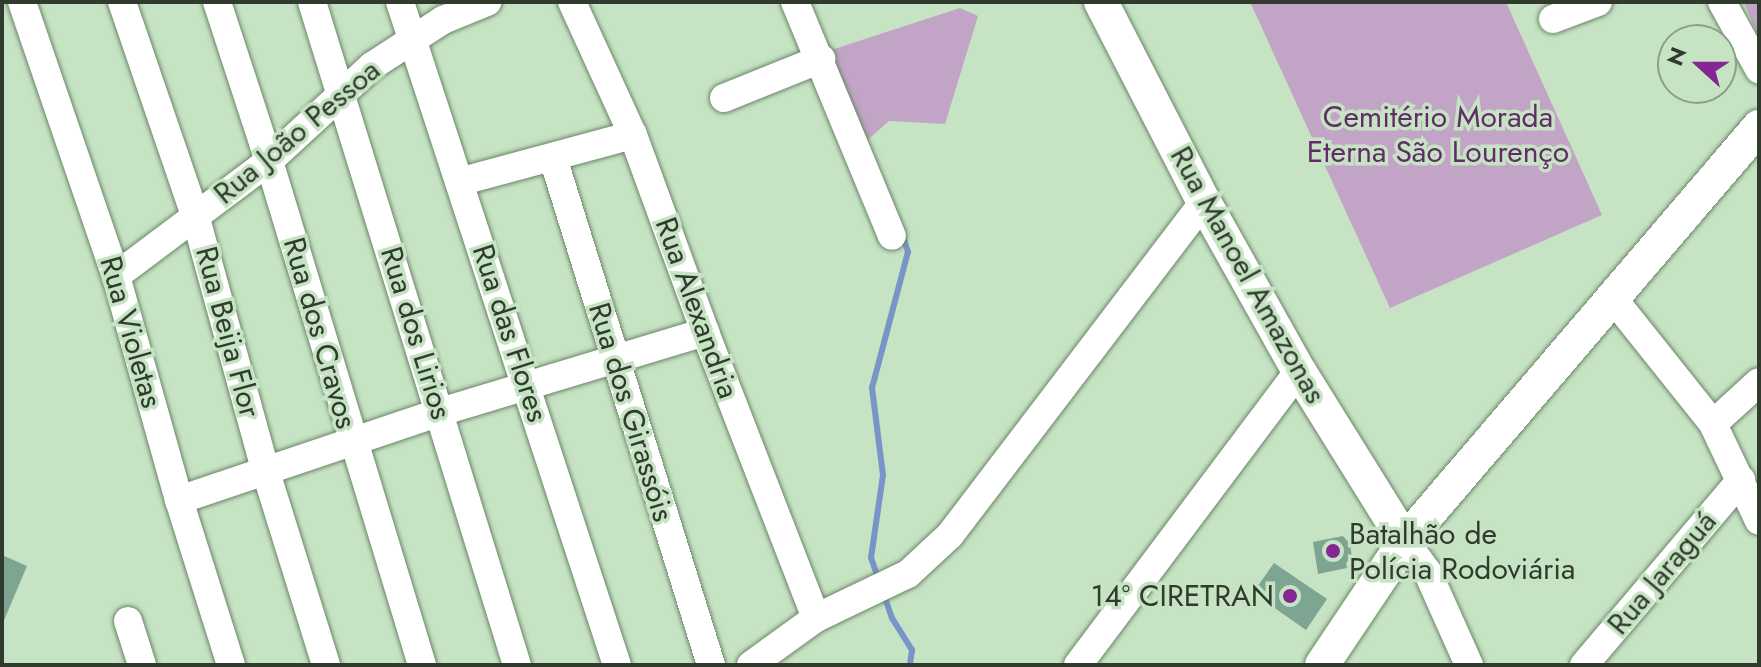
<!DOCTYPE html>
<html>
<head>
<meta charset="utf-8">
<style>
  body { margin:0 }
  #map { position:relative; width:1761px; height:667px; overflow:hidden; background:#c6e3c3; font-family:Jost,sans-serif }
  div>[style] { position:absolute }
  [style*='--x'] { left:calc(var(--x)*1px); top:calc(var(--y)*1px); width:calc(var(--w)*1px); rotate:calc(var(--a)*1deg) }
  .green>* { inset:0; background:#c2a5c6 }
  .stream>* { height:6px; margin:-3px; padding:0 3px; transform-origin:3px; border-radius:3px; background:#7894c8 }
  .building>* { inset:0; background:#7da591 }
  .roads { filter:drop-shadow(0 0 2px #6b8568) drop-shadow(0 0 2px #6b8568) }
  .minor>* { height:28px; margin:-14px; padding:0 14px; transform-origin:14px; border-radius:14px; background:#fff }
  .major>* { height:34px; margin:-17px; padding:0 17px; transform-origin:17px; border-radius:17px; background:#fff }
  .dots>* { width:22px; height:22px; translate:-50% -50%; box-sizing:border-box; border:4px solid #c6e3c3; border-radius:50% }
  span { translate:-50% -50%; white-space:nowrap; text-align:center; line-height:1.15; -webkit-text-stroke:7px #c6e3c3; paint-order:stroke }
  .park-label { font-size:30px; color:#612c68 }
  .street-label { font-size:30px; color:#303b2e }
  .poi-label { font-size:30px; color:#303b2e }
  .left { translate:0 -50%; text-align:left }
  .right { translate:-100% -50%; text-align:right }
  .frame { position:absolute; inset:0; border:4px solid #303b2e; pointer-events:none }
  .north { position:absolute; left:1657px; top:24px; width:80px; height:80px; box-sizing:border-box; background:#c6e3c3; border:2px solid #8aa087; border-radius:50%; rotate:291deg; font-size:22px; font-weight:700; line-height:32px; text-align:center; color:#303b2e }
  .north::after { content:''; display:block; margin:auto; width:28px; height:36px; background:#842792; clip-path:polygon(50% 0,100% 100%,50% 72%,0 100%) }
</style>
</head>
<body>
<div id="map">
  <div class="green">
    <i style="clip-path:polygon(1250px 2px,1506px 2px,1602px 215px,1390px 308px)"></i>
    <i style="clip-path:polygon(1744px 2px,1759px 2px,1759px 38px)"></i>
    <i style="clip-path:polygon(960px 8px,978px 16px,945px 124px,889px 121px,863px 144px,822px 53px)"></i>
  </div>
  <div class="stream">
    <i style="--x:878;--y:578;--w:21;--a:-109"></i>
    <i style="--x:871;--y:558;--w:84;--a:-81.8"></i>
    <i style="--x:883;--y:475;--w:88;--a:-97.2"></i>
    <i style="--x:872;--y:388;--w:141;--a:-75.2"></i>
    <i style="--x:908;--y:252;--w:16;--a:-108"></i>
    <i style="--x:883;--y:592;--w:28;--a:71"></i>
    <i style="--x:892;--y:618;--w:38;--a:58"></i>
    <i style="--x:912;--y:650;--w:15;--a:98"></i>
  </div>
  <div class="building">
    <i style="clip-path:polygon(1343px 536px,1350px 544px,1352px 557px,1346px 563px,1347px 568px,1318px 574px,1313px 542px)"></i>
    <i style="clip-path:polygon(2px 555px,27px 566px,2px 625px)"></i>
    <i style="clip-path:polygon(1274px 563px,1327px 599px,1306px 630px,1253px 593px)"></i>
  </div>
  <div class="roads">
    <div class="minor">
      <i style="--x:22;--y:2;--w:290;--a:71.1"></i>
      <i style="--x:116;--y:276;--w:233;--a:74.3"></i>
      <i style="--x:179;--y:500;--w:173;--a:72.5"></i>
      <i style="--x:122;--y:2;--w:225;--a:71.1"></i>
      <i style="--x:195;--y:215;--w:263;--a:74.6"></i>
      <i style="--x:265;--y:469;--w:205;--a:72.7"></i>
      <i style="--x:217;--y:2;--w:167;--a:71.9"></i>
      <i style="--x:269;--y:161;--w:527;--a:73.11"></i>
      <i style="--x:312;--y:2;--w:694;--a:72.82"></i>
      <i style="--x:400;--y:2;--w:698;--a:71.88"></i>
      <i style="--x:572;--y:2;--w:146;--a:65.4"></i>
      <i style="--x:633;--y:135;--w:210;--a:69.9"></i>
      <i style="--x:705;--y:332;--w:307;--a:68.8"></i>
      <i style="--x:795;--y:2;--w:253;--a:67.5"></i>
      <i style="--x:1722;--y:2;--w:77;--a:61.1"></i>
      <i style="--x:1553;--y:19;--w:48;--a:-20.7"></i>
      <i style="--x:724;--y:98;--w:105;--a:-21.9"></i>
      <i style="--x:553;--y:158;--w:531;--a:72.69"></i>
      <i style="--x:462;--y:181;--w:177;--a:-15.1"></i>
      <i style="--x:116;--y:276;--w:191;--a:-36.9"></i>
      <i style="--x:269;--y:161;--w:140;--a:-42.7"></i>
      <i style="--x:372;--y:66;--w:85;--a:-32.9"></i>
      <i style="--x:443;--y:20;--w:48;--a:-22.2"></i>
      <i style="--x:1611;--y:296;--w:164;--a:51.4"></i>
      <i style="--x:1713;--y:424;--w:107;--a:64.6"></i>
      <i style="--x:1713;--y:424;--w:62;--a:-42.4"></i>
      <i style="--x:179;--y:500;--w:275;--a:-18.6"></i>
      <i style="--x:440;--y:412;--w:277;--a:-16.8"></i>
      <i style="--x:1405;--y:541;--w:37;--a:54"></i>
      <i style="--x:1427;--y:571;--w:103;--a:65.9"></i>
      <i style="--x:128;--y:621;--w:46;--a:72.3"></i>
      <i style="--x:751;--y:665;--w:80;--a:-35.9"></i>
      <i style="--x:816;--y:618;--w:102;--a:-25.6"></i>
      <i style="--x:908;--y:574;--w:57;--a:-42.9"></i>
      <i style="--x:950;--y:535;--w:419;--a:-52.7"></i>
      <i style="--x:1078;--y:665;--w:368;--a:-53.1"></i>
      <i style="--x:1584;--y:665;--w:243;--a:-49.7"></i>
    </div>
    <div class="major">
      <i style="--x:1101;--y:2;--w:225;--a:62.8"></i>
      <i style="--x:1204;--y:202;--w:194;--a:60.7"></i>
      <i style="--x:1299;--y:371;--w:200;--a:58.1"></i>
      <i style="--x:1322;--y:665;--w:149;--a:-56.2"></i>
      <i style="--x:1405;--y:541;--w:545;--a:-49.47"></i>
    </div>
  </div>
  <div class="dots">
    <i style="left:1333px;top:551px;background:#842792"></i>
    <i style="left:1290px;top:596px;background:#842792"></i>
  </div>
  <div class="park-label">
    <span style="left:1438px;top:134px">Cemitério Morada<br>Eterna São Lourenço</span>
  </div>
  <div class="street-label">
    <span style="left:297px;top:132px;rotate:-40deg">Rua João Pessoa</span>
    <span style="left:1248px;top:275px;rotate:61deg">Rua Manoel Amazonas</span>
    <span style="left:697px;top:308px;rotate:70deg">Rua Alexandria</span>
    <span style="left:131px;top:332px;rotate:74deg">Rua Violetas</span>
    <span style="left:228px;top:332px;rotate:75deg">Rua Beija Flor</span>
    <span style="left:320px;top:333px;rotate:74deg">Rua dos Cravos</span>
    <span style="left:416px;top:333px;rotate:73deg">Rua dos Lirios</span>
    <span style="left:510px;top:333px;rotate:72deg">Rua das Flores</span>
    <span style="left:631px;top:412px;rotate:73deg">Rua dos Girassóis</span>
    <span style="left:1662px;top:573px;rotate:-50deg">Rua Jaraguá</span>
  </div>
  <div class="poi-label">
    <span class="left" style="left:1349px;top:551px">Batalhão de<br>Polícia Rodoviária</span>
    <span class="right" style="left:1274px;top:596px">14º CIRETRAN</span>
  </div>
  <div class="frame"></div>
  <div class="north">N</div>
</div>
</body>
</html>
